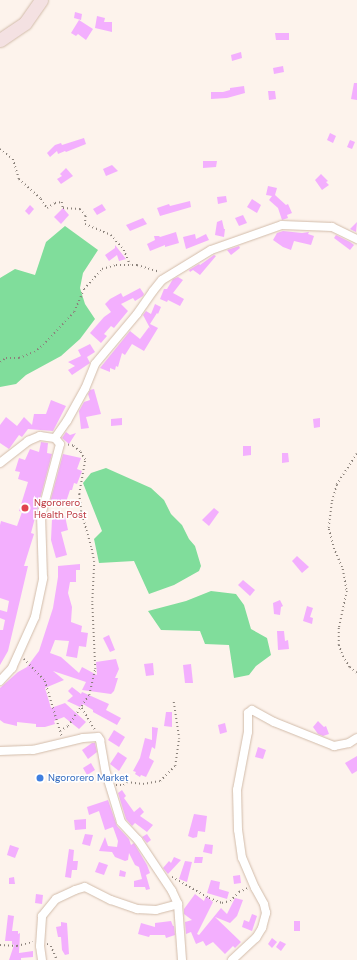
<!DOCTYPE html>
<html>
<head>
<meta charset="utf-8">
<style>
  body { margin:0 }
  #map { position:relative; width:357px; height:960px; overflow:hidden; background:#fdf3ec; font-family:"DM Sans",sans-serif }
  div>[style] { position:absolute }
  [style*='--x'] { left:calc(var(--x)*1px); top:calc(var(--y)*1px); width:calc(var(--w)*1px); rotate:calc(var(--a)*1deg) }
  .forest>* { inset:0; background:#80dd9b }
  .building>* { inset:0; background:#f3affe }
  .path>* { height:1.5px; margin-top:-0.75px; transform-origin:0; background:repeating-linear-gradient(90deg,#8b827b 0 1px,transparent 0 4px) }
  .roads { filter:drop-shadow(0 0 1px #d2bcaa) drop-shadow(0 0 1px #d2bcaa) }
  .minor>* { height:8px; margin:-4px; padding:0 4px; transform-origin:4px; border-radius:4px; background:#fff }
  .primary>* { height:13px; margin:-6.5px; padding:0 6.5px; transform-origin:6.5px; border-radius:6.5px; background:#f4e1e2 }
  .dots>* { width:11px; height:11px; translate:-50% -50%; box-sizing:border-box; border:2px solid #fff; border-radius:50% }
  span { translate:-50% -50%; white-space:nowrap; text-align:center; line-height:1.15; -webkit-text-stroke:3px #fff; paint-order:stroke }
  .health-label { font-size:10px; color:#be3a42 }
  .left { translate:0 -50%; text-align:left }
  .shop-label { font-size:10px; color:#366cbe }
</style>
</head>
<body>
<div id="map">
  <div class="forest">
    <i style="clip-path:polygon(65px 226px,98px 250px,83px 273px,80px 288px,85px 304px,95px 319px,80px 339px,61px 356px,26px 375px,16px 384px,0 387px,0 278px,15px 269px,35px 275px,46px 242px)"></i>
    <i style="clip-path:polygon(106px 468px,151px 488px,164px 500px,171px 514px,182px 525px,189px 539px,195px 546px,201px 566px,199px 571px,174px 585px,149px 594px,134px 561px,99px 563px,94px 539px,102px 531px,83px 483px,91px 473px)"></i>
    <i style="clip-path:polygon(211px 591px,236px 594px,244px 605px,251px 629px,267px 638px,271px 655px,256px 666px,249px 675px,234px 678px,229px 645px,205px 644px,200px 631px,161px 630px,148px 611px,186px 601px)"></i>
  </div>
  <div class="building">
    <i style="clip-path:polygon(75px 12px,82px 14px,81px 20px,74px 18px)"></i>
    <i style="clip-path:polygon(97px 16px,105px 18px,104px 22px,112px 22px,112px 32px,95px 28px)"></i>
    <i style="clip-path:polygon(79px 20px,93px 29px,86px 40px,78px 34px,76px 36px,71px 33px)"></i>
    <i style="clip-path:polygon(275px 33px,289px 33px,289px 40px,276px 40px)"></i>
    <i style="clip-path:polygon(241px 52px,242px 58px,232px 61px,231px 55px)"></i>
    <i style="clip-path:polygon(283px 66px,284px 72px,274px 74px,273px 68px)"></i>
    <i style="clip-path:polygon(354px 83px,357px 83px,357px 100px,351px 99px)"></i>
    <i style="clip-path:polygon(244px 86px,245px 93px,227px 98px,211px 99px,211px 92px,223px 92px,230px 90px,230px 88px)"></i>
    <i style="clip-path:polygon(268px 91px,275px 91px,276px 99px,269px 100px)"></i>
    <i style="clip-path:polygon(330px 133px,336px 136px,333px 143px,327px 140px)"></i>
    <i style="clip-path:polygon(84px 138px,86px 144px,66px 152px,65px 151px,58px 154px,57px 151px,50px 157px,47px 153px,55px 145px,61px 143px,62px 145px)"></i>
    <i style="clip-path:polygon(350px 140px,355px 142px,352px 149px,347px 147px)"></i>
    <i style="clip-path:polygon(203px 161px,217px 161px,216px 167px,203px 168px)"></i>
    <i style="clip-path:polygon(112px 165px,118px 171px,106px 176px,103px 169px)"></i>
    <i style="clip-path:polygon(66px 168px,73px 176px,61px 184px,57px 179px,62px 176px,60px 174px)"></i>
    <i style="clip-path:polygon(321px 174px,328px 181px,326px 182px,329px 185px,322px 190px,315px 180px)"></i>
    <i style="clip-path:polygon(268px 186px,277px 188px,275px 195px,286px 205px,288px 204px,292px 213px,287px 215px,288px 218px,282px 220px,278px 208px,269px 200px,272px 196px,266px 195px)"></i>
    <i style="clip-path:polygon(226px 196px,227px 202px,218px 204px,217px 197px)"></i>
    <i style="clip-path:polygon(252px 199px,261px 205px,257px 213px,247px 207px)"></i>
    <i style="clip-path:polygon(190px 201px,191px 207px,160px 216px,157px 208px,169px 204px,170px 206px)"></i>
    <i style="clip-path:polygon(102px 204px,106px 210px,97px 215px,93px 209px)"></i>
    <i style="clip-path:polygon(30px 205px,34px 209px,29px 215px,25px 211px)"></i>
    <i style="clip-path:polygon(63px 208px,69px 215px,61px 224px,54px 217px)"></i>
    <i style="clip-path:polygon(243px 215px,247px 223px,239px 226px,235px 218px)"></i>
    <i style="clip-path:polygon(143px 218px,147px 224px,130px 231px,126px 225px)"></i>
    <i style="clip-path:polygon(222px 220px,224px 229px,225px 229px,224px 237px,215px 235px,217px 222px)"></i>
    <i style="clip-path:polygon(357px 222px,356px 232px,350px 229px)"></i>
    <i style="clip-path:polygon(283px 231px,302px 233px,309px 232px,308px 234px,314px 236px,311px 245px,294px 241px,291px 250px,283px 247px,273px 240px,277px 233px)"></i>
    <i style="clip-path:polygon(176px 232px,179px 243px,165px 247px,165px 245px,150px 251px,147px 244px,155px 240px,154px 236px,159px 236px,160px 237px)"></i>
    <i style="clip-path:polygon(195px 234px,196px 239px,206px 234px,209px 240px,186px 249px,183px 237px)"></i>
    <i style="clip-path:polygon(336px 235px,350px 242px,354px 245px,350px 250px,334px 238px)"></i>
    <i style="clip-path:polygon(115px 245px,126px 259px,119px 261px,117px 255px,109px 261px,105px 255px,115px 248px)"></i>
    <i style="clip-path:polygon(239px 246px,240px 248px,231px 255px,227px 250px)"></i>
    <i style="clip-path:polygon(214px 255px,216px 256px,200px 275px,193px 270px,190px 272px,189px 270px,199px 264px,200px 265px)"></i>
    <i style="clip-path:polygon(178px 277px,183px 280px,173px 293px,184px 299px,180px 306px,168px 300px,167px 302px,160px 299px,164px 289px,167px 289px,173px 279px)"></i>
    <i style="clip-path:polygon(140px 288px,144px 294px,143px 296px,135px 301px,133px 298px,121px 304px,128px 311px,114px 328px,111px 326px,104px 334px,107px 336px,101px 343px,90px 333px,104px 317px,111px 312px,105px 304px,110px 299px,121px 293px,123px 297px)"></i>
    <i style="clip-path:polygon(155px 304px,161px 307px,158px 314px,157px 313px,150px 324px,158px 328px,144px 351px,132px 344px,125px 355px,122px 353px,118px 367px,116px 366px,115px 370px,110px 368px,110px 372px,100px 368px,130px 331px,140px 339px,149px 327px,151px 330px,143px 315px,146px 311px,151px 314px)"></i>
    <i style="clip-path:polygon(90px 344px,95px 352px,87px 357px,90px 363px,72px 375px,68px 370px,75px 366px,68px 362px,81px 356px,78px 350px)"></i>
    <i style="clip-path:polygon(94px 389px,101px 414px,86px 417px,89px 428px,81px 429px,79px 411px,84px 402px,90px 400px,88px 394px,90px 390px)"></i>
    <i style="clip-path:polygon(51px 400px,66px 406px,53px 431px,28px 429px,22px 437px,19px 435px,9px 449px,0 443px,0 425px,6px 417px,17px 426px,24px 417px,32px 425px,34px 414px,46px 414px)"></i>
    <i style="clip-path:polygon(122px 418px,122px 425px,111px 426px,111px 419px)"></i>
    <i style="clip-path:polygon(320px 418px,320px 427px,314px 428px,313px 419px)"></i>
    <i style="clip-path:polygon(66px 432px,70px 435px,76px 433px,69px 444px,62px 438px)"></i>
    <i style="clip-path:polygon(41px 442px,48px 443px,47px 453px,52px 454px,31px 533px,34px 534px,24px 566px,28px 566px,8px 651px,0 665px,0 630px,3px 630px,5px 620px,0 618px,0 610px,7px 612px,9px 601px,0 598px,0 525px,1px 521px,17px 526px,22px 512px,19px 511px,28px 482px,18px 479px,20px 472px,15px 471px,19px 458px,25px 460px,30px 449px,39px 452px)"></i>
    <i style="clip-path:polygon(243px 446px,251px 446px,251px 455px,243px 456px)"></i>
    <i style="clip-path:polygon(282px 453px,288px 453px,289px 462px,282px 463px)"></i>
    <i style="clip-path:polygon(63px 454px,81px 458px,77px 469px,82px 471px,77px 484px,74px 483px,72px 490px,70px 490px,66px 502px,60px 501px,59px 503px,50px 502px)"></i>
    <i style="clip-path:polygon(214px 508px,219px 512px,209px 526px,202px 520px)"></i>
    <i style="clip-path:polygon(65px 516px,68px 530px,61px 532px,67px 555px,56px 558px,51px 540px,52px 519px)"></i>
    <i style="clip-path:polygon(297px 556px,309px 567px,302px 573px,292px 561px)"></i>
    <i style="clip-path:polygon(80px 564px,80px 570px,76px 570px,76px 582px,70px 582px,68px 593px,72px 607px,71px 622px,82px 626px,81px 632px,88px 633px,86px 647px,79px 646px,77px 658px,66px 656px,69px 641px,55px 640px,50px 653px,61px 657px,79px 673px,82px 667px,97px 675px,96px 662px,116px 659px,119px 669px,115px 678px,118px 678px,114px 691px,111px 694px,82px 690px,86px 682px,53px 671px,64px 680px,45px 688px,51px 708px,65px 703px,86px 722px,79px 729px,64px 717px,54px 721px,55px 724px,45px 727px,36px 727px,36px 724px,17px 722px,17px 726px,4px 723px,0 720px,0 688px,18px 672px,27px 667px,39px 651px,53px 608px,58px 577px,58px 566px)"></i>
    <i style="clip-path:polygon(243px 580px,255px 590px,250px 596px,238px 585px)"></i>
    <i style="clip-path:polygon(280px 600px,283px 606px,281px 607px,280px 615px,274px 614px,273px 603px)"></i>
    <i style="clip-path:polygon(307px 606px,313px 608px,310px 617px,313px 618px,312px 624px,303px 621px)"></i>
    <i style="clip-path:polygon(277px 631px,284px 631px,285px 641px,288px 640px,289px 649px,278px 650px)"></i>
    <i style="clip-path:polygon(109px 635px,115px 650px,110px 652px,103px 638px)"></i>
    <i style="clip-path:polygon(153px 663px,154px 675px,146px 676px,144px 664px)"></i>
    <i style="clip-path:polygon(191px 664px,193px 683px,185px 683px,183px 665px)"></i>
    <i style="clip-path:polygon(72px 687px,81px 694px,82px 692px,109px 704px,106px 710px,121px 718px,117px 725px,93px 712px,93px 710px,83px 704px,80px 707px,67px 701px,73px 696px,68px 691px)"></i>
    <i style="clip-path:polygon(166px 712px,172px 712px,172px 727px,164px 726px)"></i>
    <i style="clip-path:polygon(318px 721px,324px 727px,326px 726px,329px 734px,323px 736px,318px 734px,313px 727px)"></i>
    <i style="clip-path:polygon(225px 723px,227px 732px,220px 734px,218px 725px)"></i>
    <i style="clip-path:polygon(152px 727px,158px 728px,155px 749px,152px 747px,149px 758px,154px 761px,146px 777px,141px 775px,140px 777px,135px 774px,136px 772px,133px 771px,140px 758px,145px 738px,152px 740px)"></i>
    <i style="clip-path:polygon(114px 730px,125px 737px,119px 747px,108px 740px)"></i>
    <i style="clip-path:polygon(92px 743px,95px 743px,97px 752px,88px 759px,82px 750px)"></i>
    <i style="clip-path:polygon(258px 747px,266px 750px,263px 759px,255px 757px)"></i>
    <i style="clip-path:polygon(118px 752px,127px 758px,119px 771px,110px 764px)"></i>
    <i style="clip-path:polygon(357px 756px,357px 771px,352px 774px,345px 763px)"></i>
    <i style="clip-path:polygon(91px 763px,95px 770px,87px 775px,83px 768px)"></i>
    <i style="clip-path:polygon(122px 790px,126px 796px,124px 798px,134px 812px,140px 807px,144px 812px,140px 816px,153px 825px,147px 832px,135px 823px,132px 826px,126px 819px,118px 793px)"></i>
    <i style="clip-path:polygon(108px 800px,117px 826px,129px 839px,131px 845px,134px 843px,147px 865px,150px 873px,146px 875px,150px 889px,146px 890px,145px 887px,134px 887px,134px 881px,142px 879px,139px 867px,135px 865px,129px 853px,128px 860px,125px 861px,115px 857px,112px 852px,99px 851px,105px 837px,108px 846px,117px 847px,118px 841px,113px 827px,105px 830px,99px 811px,89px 815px,87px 807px)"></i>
    <i style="clip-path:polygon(194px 814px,207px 816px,205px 832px,198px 831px,197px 837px,193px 838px,188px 836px)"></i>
    <i style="clip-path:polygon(86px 819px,86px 829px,75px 830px,74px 820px)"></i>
    <i style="clip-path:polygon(85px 834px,93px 835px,90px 846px,82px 844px)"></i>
    <i style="clip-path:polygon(147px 834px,151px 840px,147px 843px,142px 837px)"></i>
    <i style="clip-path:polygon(205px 844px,213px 845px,212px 854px,203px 852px)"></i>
    <i style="clip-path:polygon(10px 845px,19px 848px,15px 858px,7px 855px)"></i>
    <i style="clip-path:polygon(69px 849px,74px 850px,73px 861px,78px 861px,77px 870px,72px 870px,71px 878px,65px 877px)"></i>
    <i style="clip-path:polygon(174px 857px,181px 860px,168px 874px,163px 868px,169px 861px,171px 863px)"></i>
    <i style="clip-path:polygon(195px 857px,203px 857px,202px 863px,194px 863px)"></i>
    <i style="clip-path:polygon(185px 861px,192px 862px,187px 882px,179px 879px)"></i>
    <i style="clip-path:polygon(99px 862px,108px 865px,104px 875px,95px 872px)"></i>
    <i style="clip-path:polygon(120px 870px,126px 872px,125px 877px,119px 876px)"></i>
    <i style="clip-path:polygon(240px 875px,241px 883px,234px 884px,233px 876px)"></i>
    <i style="clip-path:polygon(14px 877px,15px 884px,9px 884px,9px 878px)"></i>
    <i style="clip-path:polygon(211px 880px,220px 882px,219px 889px,229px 892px,227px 899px,207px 893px)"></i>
    <i style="clip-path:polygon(36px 894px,43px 895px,42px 904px,35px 903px)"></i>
    <i style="clip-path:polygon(195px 894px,204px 901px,206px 896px,213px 902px,197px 934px,199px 935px,221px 908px,227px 914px,235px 898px,243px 900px,237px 916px,230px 923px,215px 917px,241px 942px,235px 948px,233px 946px,225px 954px,213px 942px,206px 946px,203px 941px,196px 944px,191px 932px,186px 934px,185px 922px,192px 920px,184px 914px,184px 909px)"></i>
    <i style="clip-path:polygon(252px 914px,257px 916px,252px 931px,242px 927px,244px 920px,249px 922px)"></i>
    <i style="clip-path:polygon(8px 915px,14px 916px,12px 931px,18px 931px,18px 934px,20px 933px,19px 953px,33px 951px,33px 957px,21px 958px,21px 960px,9px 960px,14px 945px,12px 944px,12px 941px,5px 941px)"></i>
    <i style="clip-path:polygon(171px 921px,173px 926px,174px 926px,175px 935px,166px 938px,165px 935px,150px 935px,149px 937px,138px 934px,141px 923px,155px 927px,155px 923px)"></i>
    <i style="clip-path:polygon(294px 921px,300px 921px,300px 931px,294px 931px)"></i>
    <i style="clip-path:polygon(61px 922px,67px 923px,69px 954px,65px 955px,62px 950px,61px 937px,58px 937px,56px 927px,61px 926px)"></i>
    <i style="clip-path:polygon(272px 938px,277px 942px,272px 948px,268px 944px)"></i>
    <i style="clip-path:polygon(280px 941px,286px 944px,281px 951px,276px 947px)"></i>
  </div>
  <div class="path">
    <i style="--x:0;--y:149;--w:16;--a:38"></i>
    <i style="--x:13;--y:159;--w:21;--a:73"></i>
    <i style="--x:19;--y:179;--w:30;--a:42"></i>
    <i style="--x:41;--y:199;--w:11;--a:56"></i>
    <i style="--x:47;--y:208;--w:9;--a:-32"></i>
    <i style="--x:55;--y:203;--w:7;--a:-8"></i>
    <i style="--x:62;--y:202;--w:6;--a:81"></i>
    <i style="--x:63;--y:208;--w:17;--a:3"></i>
    <i style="--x:80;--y:209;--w:9;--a:49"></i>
    <i style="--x:86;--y:216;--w:8;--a:97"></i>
    <i style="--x:85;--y:224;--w:28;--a:23"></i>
    <i style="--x:111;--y:235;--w:20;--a:49"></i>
    <i style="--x:124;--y:250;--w:16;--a:68"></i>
    <i style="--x:0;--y:362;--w:7;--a:-34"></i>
    <i style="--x:6;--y:358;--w:13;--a:0"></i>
    <i style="--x:19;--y:358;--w:16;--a:-22"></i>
    <i style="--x:34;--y:352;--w:11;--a:-38"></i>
    <i style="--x:43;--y:345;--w:45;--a:-46.8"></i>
    <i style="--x:74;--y:312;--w:25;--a:-67"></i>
    <i style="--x:84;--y:289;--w:27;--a:-48"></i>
    <i style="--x:102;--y:269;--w:15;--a:-16"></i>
    <i style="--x:116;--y:265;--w:21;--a:0"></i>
    <i style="--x:137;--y:265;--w:24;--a:17"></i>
    <i style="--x:357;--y:454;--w:37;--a:123"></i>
    <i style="--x:337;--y:485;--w:19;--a:106"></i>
    <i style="--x:332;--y:503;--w:26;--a:97"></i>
    <i style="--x:329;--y:529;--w:20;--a:75"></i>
    <i style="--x:334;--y:548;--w:23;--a:67"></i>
    <i style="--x:343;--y:569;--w:22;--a:80"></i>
    <i style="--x:347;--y:591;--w:38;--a:102"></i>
    <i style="--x:339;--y:628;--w:17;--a:90"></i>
    <i style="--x:339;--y:645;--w:12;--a:70"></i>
    <i style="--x:343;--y:656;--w:13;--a:58"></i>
    <i style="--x:350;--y:667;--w:9;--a:41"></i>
    <i style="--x:24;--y:659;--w:30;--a:46"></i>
    <i style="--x:45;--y:681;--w:59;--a:73.1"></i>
    <i style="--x:82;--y:708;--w:26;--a:59"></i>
    <i style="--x:60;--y:731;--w:9;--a:-32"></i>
    <i style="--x:68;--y:726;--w:37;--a:-56"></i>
    <i style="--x:89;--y:695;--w:27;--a:-77"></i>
    <i style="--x:95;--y:669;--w:67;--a:-92.6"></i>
    <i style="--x:92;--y:602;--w:40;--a:-87.1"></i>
    <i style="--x:94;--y:562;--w:15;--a:-101"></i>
    <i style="--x:91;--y:547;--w:37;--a:-106"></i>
    <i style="--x:81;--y:511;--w:17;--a:-97"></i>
    <i style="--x:79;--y:494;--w:35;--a:-80"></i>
    <i style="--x:85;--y:460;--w:9;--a:-122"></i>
    <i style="--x:80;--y:452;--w:9;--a:-139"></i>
    <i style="--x:73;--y:446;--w:5;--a:-169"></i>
    <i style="--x:116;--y:785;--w:7;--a:0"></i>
    <i style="--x:123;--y:785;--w:5;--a:-37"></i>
    <i style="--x:127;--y:782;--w:16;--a:7"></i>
    <i style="--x:143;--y:784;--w:17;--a:-10"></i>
    <i style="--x:160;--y:781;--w:21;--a:-45"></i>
    <i style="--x:175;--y:766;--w:27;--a:-82"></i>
    <i style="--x:179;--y:739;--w:40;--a:-98.5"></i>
    <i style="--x:172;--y:877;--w:43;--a:29.6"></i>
    <i style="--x:209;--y:898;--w:14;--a:21"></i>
    <i style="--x:222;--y:903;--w:8;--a:-14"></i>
    <i style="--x:230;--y:901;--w:13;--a:-45"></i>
    <i style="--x:239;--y:892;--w:10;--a:-24"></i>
    <i style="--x:47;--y:944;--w:4;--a:27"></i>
    <i style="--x:51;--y:946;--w:15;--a:67"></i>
    <i style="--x:0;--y:945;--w:17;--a:3"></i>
    <i style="--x:17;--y:946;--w:16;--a:-15"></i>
  </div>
  <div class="roads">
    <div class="minor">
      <i style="--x:0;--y:463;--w:36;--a:-38"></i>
      <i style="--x:28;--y:441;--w:13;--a:-23"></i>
      <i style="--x:40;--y:436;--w:15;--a:8"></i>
      <i style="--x:0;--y:681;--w:18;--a:-47"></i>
      <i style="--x:12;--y:668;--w:56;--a:-65.7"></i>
      <i style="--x:35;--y:617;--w:40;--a:-78"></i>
      <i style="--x:43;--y:578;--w:62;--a:-91.8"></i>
      <i style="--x:41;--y:516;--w:74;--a:-75.2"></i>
      <i style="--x:60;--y:444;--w:8;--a:-130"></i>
      <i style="--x:55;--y:438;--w:21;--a:-55"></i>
      <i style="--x:67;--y:421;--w:37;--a:-61"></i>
      <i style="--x:85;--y:389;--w:27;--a:-68"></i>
      <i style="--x:95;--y:364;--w:65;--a:-50"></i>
      <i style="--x:137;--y:314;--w:28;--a:-55"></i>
      <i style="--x:153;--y:291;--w:14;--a:-51"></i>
      <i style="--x:162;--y:280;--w:57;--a:-31.5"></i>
      <i style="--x:211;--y:250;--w:75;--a:-19.4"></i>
      <i style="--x:282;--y:225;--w:50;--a:2.3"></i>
      <i style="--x:332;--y:227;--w:28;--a:26"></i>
      <i style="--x:0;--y:751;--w:33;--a:-2"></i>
      <i style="--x:33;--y:750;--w:51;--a:-13.5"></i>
      <i style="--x:83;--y:738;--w:15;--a:-4"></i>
      <i style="--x:98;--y:737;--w:4;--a:56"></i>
      <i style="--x:100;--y:740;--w:34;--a:80"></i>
      <i style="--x:106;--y:773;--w:51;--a:73"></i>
      <i style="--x:121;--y:822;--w:25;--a:47"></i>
      <i style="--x:138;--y:840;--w:61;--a:56.3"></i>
      <i style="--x:172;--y:891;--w:14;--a:65"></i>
      <i style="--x:178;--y:904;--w:56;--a:85.9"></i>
      <i style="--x:42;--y:960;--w:14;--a:-98"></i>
      <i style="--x:40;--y:946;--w:30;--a:-86"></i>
      <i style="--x:42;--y:916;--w:22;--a:-51"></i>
      <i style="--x:56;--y:899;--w:21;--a:-25"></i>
      <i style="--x:75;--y:890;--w:10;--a:-17"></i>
      <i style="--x:85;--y:887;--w:29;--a:27"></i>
      <i style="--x:111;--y:900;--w:28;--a:19"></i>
      <i style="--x:137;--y:909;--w:19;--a:3"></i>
      <i style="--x:156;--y:910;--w:23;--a:-15"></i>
      <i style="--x:232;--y:960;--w:33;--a:-43"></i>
      <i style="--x:256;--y:938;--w:12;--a:-59"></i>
      <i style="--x:262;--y:928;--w:16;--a:-75"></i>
      <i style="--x:266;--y:913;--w:9;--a:-103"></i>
      <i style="--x:264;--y:904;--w:18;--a:-119"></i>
      <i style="--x:255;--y:888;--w:33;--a:-113"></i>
      <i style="--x:242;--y:858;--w:28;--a:-98"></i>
      <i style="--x:238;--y:830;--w:40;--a:-91.4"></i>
      <i style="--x:237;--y:790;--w:59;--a:-79.3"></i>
      <i style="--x:248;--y:732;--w:19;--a:-90"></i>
      <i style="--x:248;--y:713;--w:5;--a:-37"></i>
      <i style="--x:252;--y:710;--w:25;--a:29"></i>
      <i style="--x:274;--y:722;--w:65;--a:21.8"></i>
      <i style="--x:334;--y:746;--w:15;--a:-11"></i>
      <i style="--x:349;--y:743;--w:9;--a:-32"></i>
    </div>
    <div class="primary">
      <i style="--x:0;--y:40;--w:30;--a:-34"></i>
      <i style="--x:25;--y:23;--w:28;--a:-55"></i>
    </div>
  </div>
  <div class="dots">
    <i style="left:25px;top:508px;background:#e0444e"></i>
    <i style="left:40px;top:778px;background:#3f7fe0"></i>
  </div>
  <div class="health-label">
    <span class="left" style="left:34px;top:508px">Ngororero<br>Health Post</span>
  </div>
  <div class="shop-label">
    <span class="left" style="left:48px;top:778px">Ngororero Market</span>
  </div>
</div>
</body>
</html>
